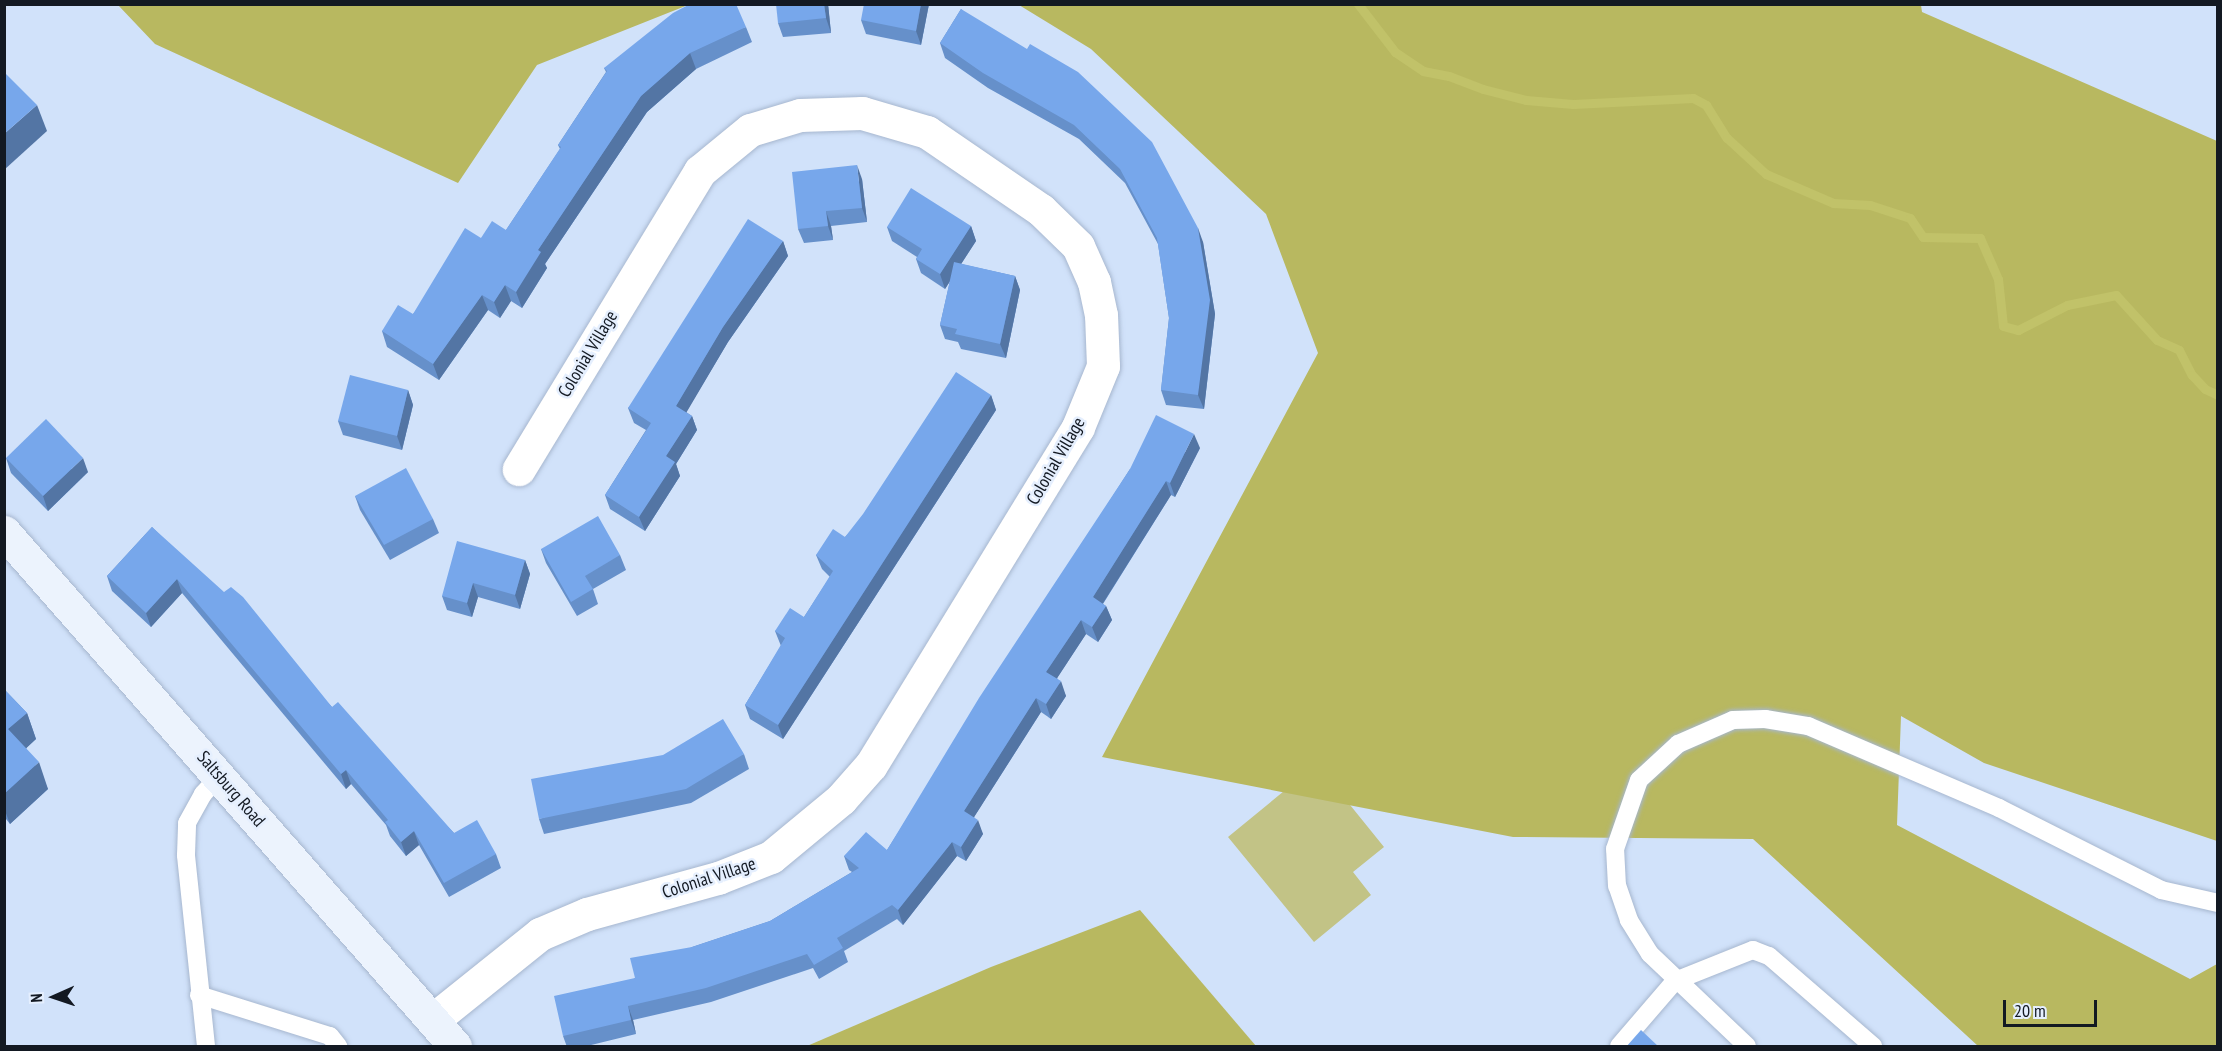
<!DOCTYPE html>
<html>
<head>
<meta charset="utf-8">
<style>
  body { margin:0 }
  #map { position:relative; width:2222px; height:1051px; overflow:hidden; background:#d1e2fa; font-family:"PT Sans Narrow",sans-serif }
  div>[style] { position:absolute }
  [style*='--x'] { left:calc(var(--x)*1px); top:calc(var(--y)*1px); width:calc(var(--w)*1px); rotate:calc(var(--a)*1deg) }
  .green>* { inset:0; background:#c2c386 }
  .forest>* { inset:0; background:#b8b860 }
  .stream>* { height:9px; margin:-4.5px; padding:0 4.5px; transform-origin:4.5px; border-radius:4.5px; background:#c1c269 }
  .roads { filter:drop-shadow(0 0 2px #a7b7cf) drop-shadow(0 0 2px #a7b7cf) }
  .service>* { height:18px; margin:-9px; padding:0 9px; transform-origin:9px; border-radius:9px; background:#fff }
  .minor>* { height:33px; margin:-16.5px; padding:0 16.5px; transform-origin:16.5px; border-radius:16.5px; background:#fff }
  .secondary>* { height:33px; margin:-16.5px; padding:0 16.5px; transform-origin:16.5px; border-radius:16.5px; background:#ecf3fd }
  .wall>* { inset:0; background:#6690ca }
  .shaded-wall>* { inset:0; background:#5375a4 }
  .building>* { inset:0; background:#77a7eb }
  span { translate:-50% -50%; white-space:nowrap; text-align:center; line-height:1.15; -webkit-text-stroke:5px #e5effe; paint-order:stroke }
  .street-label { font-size:18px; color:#131922 }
  .frame { position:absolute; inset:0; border:6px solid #131922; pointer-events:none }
  .north { position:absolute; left:24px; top:967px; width:60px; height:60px; -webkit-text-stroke:4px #e5effe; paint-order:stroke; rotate:267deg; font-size:16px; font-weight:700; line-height:24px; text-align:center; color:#131922 }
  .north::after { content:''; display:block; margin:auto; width:21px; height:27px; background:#131922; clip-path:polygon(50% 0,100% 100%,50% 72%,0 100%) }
  .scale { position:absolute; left:2003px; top:1000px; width:94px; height:27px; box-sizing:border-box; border:3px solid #131922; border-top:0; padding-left:8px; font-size:18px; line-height:21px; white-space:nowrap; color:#131922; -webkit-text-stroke:4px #e5effe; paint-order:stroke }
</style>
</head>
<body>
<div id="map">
  <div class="green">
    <i style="clip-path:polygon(1317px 764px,1384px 847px,1353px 872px,1371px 895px,1314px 942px,1228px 837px)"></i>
  </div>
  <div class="forest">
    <i style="clip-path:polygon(118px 5px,688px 5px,537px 65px,458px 183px,155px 44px)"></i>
    <i style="clip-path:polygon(1019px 5px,1921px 5px,1922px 12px,2217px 141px,2217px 841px,1984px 763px,1901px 716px,1897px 825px,2190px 979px,2217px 964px,2217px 1046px,1978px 1046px,1753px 839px,1513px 837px,1102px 757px,1318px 353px,1266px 214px,1091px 49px)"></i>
    <i style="clip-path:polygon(1140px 910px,1256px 1046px,807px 1046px,991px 967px)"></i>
  </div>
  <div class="stream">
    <i style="--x:1358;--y:4;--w:61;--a:52.4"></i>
    <i style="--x:1395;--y:52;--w:34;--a:34"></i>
    <i style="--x:1423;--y:71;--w:26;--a:11"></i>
    <i style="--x:1449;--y:76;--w:36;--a:21"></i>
    <i style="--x:1483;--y:89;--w:44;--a:14.3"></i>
    <i style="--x:1526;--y:100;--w:47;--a:4.9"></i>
    <i style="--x:1573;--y:104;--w:120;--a:-2.9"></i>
    <i style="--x:1693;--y:98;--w:15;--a:28"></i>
    <i style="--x:1706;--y:105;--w:39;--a:58"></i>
    <i style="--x:1727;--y:138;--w:53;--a:42.7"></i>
    <i style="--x:1766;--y:174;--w:73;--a:23.4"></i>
    <i style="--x:1833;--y:203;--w:37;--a:3"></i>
    <i style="--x:1870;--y:205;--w:42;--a:18"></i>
    <i style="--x:1910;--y:218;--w:23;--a:56"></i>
    <i style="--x:1923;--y:237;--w:57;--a:1"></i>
    <i style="--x:1980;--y:238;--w:45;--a:66.3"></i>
    <i style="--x:1998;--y:279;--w:47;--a:83.9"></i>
    <i style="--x:2003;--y:326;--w:16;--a:15"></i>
    <i style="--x:2018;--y:330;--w:55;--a:-27"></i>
    <i style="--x:2067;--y:305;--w:50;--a:-11.5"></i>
    <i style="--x:2116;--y:295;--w:61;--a:47.7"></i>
    <i style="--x:2157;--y:340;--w:24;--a:24"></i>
    <i style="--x:2179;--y:350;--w:28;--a:63"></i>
    <i style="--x:2192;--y:375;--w:19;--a:47"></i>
    <i style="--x:2205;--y:389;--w:14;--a:25"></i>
  </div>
  <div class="roads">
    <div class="service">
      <i style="--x:199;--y:995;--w:137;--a:17.4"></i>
      <i style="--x:330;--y:1036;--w:13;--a:51"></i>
      <i style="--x:206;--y:1046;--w:192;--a:-96"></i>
      <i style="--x:186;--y:855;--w:32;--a:-88"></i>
      <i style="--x:187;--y:823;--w:33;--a:-61"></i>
      <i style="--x:203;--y:794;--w:25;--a:-47"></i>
      <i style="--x:1619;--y:1046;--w:86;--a:-49.3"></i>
      <i style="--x:1675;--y:981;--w:84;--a:-21.7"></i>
      <i style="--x:1753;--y:950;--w:17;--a:21"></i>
      <i style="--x:1769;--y:956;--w:138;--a:40.9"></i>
      <i style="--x:1747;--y:1046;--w:134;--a:-136.5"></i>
      <i style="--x:1650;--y:954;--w:40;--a:-122"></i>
      <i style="--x:1629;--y:920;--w:36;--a:-109"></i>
      <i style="--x:1617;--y:886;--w:37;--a:-93"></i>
      <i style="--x:1615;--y:849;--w:73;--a:-70.8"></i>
      <i style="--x:1639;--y:780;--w:53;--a:-42.7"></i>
      <i style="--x:1678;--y:744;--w:60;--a:-23.6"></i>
      <i style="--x:1733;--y:720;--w:32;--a:-2"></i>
      <i style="--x:1765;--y:719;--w:44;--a:9.2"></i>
      <i style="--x:1808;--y:726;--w:208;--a:23.2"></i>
      <i style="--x:1999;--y:808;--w:182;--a:26.8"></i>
      <i style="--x:2161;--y:890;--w:58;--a:12.8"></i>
    </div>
    <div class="minor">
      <i style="--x:434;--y:1019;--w:136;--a:-38.7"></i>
      <i style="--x:540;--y:934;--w:51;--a:-23.1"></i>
      <i style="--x:587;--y:914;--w:136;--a:-15.4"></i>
      <i style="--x:718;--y:878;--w:57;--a:-21.6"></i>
      <i style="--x:771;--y:857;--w:91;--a:-39.6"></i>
      <i style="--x:841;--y:799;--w:45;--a:-48.6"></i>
      <i style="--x:871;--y:765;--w:396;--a:-58.5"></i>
      <i style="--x:1078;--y:427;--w:66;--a:-67.7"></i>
      <i style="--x:1103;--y:366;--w:51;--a:-92.2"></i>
      <i style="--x:1101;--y:315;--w:34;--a:-102"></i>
      <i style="--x:1094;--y:282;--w:39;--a:-114"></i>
      <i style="--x:1078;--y:246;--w:52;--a:-135.8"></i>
      <i style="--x:1041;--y:210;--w:138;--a:-145.6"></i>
      <i style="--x:927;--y:132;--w:68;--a:-163.7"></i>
      <i style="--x:862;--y:113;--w:62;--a:178.2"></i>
      <i style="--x:800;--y:115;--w:52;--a:163.3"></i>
      <i style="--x:750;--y:130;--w:65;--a:140.6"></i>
      <i style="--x:700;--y:171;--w:349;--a:121.3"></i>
    </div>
    <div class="secondary">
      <i style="--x:4;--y:532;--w:684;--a:48.74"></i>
    </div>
  </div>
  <div class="wall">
    <i style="clip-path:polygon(828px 4px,831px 33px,783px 37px,778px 23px)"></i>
    <i style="clip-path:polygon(929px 4px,921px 45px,866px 34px,861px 20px)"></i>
    <i style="clip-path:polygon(961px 9px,1203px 242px,1215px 314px,1204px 409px,1166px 405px,1161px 390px,1169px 318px,1158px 244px,1125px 183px,1079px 139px,988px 88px,945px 58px,940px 43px)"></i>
    <i style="clip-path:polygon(746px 27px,752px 42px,696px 69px,647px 112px,545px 264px,547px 268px,522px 308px,511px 301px,500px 318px,488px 310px,439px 380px,387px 347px,382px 331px,413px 314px,481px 238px,506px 230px,560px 149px,558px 145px,606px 72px,604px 68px)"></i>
    <i style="clip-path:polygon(862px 179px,867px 222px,831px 226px,833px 240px,804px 243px,798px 229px)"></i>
    <i style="clip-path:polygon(971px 226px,976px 241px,961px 264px,1015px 276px,1020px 290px,1006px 358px,961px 349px,958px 342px,945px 339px,940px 325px,950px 281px,945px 289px,921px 273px,916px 259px,917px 257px,892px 241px,887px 227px)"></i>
    <i style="clip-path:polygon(783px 241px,788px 256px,728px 342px,686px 412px,692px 416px,697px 430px,676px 464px,680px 476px,645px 531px,610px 509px,605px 495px,646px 430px,634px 423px,628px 408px)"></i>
    <i style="clip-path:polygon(408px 390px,413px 405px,402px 450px,343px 435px,338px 421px)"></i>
    <i style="clip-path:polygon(991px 395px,996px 410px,783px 739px,750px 719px,745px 705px,781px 646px,775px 631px,804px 617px,830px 577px,822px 569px,816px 555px,845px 537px)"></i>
    <i style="clip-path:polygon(1200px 448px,1175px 497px,1171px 495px,1103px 604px,1106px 606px,1112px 620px,1098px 642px,1086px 634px,1057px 678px,1066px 696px,1051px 719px,1041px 712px,974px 817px,983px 834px,966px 861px,957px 856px,903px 925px,897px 919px,844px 951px,848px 962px,819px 979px,813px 968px,711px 1002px,633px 1020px,636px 1034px,583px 1047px,567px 1047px,563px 1036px,635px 978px,692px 947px,770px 921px,852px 872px,849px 870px,844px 856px,887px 850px,1130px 469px)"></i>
    <i style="clip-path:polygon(6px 458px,88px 472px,48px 511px,11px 473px)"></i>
    <i style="clip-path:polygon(355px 496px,433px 519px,439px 533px,390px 560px,360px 510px)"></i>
    <i style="clip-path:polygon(152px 527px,332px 707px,454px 833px,496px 854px,501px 868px,449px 897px,419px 845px,406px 856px,390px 836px,386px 825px,351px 784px,346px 789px,182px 593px,151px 627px,112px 591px,107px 576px)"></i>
    <i style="clip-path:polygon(541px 549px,620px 555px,626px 570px,593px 589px,598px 604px,577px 616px,546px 563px)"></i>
    <i style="clip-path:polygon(525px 560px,530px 574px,520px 609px,478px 597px,472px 617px,447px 610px,442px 596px)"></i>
    <i style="clip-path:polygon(4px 689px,27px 713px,36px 739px,26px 748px,48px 789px,10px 824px,6px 819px,4px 820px)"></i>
    <i style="clip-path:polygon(744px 754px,749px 769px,691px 803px,544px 834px,539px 819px)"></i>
  </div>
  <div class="shaded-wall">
    <i style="clip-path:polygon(824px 4px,828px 4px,831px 33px,826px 18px)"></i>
    <i style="clip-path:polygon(921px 4px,929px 4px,921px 45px,916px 31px)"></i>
    <i style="clip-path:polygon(690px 53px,696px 69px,647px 112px,545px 264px,547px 268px,522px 308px,516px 292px,538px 250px,641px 96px)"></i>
    <i style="clip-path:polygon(37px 105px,47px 131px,4px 170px,4px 134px)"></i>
    <i style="clip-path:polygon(857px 165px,862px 179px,867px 222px,862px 208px)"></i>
    <i style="clip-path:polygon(826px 211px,831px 226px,833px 240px,828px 226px)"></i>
    <i style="clip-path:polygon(971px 226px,976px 241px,945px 289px,940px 274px)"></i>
    <i style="clip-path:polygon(1198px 228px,1203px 242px,1215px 314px,1204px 409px,1198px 395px)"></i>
    <i style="clip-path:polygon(783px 241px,788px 256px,728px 342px,682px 420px,676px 406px,723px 327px)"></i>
    <i style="clip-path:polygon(1015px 276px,1020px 290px,1006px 358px,1000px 344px)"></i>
    <i style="clip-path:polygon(505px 285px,511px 301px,500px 318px,494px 302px)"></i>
    <i style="clip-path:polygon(482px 295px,488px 310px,439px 380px,433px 364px)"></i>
    <i style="clip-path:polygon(408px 390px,413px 405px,402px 450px,397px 436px)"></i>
    <i style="clip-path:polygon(991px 395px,996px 410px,783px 739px,778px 725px)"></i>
    <i style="clip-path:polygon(692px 416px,697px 430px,676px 464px,680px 476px,645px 531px,639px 517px,666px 456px)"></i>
    <i style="clip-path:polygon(1194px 434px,1200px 448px,1175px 497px,1170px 483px)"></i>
    <i style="clip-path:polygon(83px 458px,88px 472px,48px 511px,43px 496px)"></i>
    <i style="clip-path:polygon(1166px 481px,1171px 495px,1098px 611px,1093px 597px)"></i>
    <i style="clip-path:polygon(525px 560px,530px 574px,520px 609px,515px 595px)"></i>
    <i style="clip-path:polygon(177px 579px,182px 593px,151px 627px,146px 613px)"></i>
    <i style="clip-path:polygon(473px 583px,478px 597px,472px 617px,467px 603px)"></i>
    <i style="clip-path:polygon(1106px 606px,1112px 620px,1098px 642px,1092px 627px)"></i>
    <i style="clip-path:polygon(1081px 620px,1086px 634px,1052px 686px,1046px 672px)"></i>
    <i style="clip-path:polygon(1061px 681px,1066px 696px,1051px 719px,1046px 704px)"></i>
    <i style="clip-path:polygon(1036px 698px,1041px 712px,969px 825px,964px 811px)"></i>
    <i style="clip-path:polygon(27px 713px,36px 739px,18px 756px,8px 729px)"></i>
    <i style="clip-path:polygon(39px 762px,48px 789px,10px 824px,4px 808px,4px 794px)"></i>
    <i style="clip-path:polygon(346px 770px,351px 784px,346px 789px,341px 774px)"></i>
    <i style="clip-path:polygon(978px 820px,983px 834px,966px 861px,961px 847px)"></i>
    <i style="clip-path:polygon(414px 831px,419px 845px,406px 856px,401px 842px)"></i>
    <i style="clip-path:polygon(952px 842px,957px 856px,903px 925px,898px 910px)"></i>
    <i style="clip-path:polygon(628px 1006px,633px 1020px,636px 1034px,631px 1020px)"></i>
  </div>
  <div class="building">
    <i style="clip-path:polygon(690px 4px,736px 4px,746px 27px,690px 53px,641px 96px,538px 250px,541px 252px,516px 292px,505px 285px,494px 302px,482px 295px,433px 364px,382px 331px,398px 305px,413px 314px,465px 228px,481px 238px,492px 221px,506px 230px,561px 147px,558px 145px,607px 71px,604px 68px,673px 13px)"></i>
    <i style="clip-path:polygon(776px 4px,824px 4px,826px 18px,778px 23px)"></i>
    <i style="clip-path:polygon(864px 4px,921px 4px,916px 31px,861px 20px)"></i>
    <i style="clip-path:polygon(961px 9px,1027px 49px,1030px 44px,1078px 72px,1152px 142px,1198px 228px,1210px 300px,1198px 395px,1161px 390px,1169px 318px,1157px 238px,1120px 169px,1074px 125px,983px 73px,940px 43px)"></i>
    <i style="clip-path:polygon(4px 72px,37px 105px,4px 134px)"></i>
    <i style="clip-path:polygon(857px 165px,862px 208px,826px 211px,828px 226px,798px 229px,792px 172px)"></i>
    <i style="clip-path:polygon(911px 188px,971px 226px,940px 274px,916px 259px,922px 249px,887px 227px)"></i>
    <i style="clip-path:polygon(748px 219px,783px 241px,723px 327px,676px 406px,692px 416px,666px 456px,675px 462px,639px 517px,605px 495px,651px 423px,628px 408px)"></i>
    <i style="clip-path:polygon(954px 262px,1015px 276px,1000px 344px,955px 334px,957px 329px,940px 325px)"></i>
    <i style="clip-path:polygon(956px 372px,991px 395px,778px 725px,745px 705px,785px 638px,775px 631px,790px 608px,804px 617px,833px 571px,816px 555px,833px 529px,845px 537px,863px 514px)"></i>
    <i style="clip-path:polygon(350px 375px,408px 390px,397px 436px,338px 421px)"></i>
    <i style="clip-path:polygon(1156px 415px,1194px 434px,1170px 483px,1166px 481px,1093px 597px,1106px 606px,1092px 627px,1081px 620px,1046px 672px,1061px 681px,1046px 704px,1036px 698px,964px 811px,978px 820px,961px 847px,952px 842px,898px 910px,892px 905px,837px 938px,843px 948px,814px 965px,807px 954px,706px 988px,628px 1006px,631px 1020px,563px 1036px,554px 996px,635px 978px,630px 958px,692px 947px,770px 921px,859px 868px,844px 856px,866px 832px,887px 850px,979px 698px,1130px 469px)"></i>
    <i style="clip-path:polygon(46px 419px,83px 458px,43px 496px,6px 458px)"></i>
    <i style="clip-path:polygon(406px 468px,433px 519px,384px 545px,355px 496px)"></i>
    <i style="clip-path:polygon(598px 516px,620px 555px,585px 576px,593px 589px,571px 602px,541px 549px)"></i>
    <i style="clip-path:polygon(152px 527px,224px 592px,231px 587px,243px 597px,332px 707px,338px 702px,454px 833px,477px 820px,496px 854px,444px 883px,414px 831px,401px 842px,385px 822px,388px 820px,346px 770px,341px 774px,177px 579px,146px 613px,107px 576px)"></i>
    <i style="clip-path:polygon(457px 541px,525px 560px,515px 595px,473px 583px,467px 603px,442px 596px)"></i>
    <i style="clip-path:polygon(4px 689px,27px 713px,8px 729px,39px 762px,4px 794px)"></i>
    <i style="clip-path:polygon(723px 719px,744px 754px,686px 789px,539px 819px,531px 779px,663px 755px)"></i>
    <i style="clip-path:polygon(1641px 1030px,1659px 1047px,1626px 1047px)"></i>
  </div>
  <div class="street-label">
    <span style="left:588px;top:354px;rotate:-59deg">Colonial Village</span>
    <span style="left:1056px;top:461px;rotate:-60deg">Colonial Village</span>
    <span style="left:231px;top:789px;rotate:49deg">Saltsburg Road</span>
    <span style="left:709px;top:878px;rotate:-18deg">Colonial Village</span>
  </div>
  <div class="frame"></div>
  <div class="north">N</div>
  <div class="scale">20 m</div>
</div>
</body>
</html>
